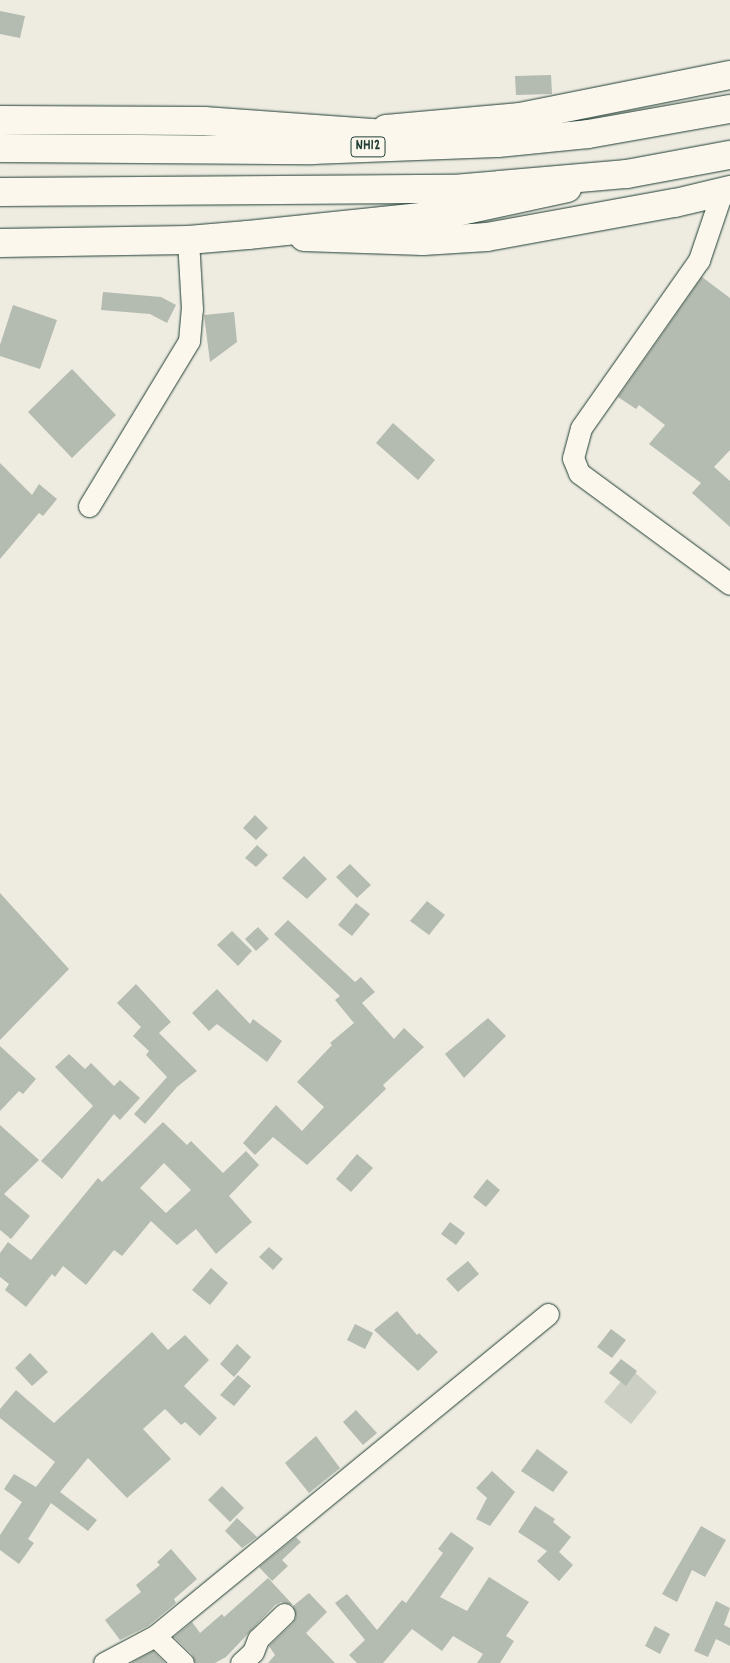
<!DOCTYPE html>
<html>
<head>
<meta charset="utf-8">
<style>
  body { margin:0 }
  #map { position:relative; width:730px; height:1663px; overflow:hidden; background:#eeece1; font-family:Dekko,sans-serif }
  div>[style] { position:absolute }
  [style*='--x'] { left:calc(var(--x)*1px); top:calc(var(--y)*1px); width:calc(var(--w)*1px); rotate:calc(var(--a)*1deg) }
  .green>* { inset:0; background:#cbcfc4 }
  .building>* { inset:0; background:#b4bbb0 }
  .roads { filter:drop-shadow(0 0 1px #1f3d34) drop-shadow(0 0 1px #1f3d34) }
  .street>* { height:21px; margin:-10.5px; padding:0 10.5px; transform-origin:10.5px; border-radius:10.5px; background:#fbf7ec }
  .secondary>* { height:28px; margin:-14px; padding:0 14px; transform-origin:14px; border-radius:14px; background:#fbf7ec }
  .primary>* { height:28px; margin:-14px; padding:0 14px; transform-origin:14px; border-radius:14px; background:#fbf7ec }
  .highway>* { height:28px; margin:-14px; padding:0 14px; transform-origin:14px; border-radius:14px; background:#fbf7ec }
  span { translate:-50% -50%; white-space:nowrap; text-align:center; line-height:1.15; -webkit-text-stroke:5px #fbf7ec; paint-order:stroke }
  .shield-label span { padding:1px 4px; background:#fbf7ec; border:1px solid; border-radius:4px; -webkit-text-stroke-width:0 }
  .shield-label { font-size:15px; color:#1f3d34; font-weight:700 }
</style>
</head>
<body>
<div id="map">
  <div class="green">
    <i style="clip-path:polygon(631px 1369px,657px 1392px,631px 1424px,604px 1402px)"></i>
  </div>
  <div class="building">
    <i style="clip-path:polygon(0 11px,25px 16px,20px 38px,0 34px)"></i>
    <i style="clip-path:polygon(551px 75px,552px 94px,516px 95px,515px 76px)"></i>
    <i style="clip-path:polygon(702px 277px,730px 298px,730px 450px,714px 467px,730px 481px,730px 527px,692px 493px,701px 483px,649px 444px,665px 425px,639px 405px,636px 409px,618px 397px)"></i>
    <i style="clip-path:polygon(103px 292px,161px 297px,176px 305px,167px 323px,150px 314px,101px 310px)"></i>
    <i style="clip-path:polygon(13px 305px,57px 320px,40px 369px,0 356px,0 345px)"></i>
    <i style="clip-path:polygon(234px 312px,237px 342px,210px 362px,204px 315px)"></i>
    <i style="clip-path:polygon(72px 369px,116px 415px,72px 458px,28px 412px)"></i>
    <i style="clip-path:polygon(393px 423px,435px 460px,418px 480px,376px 443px)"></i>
    <i style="clip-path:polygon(0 463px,32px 495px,39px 484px,57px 499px,43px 516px,39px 513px,0 559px)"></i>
    <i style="clip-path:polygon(255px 815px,268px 828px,256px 840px,243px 828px)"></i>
    <i style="clip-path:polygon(257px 845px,268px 855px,256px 867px,245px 858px)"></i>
    <i style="clip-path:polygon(304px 856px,327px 879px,307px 899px,282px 878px)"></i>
    <i style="clip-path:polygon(350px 864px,371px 885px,357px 898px,336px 877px)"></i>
    <i style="clip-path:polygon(0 893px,69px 969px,0 1040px)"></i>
    <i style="clip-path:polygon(427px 901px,445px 915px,429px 935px,410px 921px)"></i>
    <i style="clip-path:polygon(356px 903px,370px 914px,352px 936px,338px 925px)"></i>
    <i style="clip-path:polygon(288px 920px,355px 982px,361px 977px,375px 992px,362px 1003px,394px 1039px,404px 1028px,424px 1047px,383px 1085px,386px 1089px,307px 1165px,273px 1137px,255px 1155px,243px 1143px,276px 1105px,302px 1131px,324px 1107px,297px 1082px,332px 1045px,330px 1043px,354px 1023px,335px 1000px,340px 996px,274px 934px)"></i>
    <i style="clip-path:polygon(258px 927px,269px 939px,256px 951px,245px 939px)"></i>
    <i style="clip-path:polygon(232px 931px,252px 951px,238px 966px,217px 945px)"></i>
    <i style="clip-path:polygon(136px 984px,171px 1022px,159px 1033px,197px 1071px,177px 1087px,145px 1124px,134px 1114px,167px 1077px,146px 1055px,149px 1051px,133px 1036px,141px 1027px,117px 1003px)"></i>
    <i style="clip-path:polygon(217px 989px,250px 1024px,253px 1019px,282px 1041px,267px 1062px,217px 1024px,209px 1031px,192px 1013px)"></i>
    <i style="clip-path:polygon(488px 1018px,506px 1036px,464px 1078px,445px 1054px)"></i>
    <i style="clip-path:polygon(0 1046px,36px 1079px,23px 1094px,19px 1091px,0 1111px)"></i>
    <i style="clip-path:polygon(69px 1054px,85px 1069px,91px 1063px,114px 1086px,120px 1080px,140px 1098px,120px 1120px,114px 1114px,62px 1179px,41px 1161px,93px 1106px,55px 1067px)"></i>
    <i style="clip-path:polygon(evenodd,163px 1122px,187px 1145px,191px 1141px,223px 1173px,246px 1151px,259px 1165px,229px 1196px,252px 1222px,216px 1254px,196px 1229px,177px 1245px,151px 1221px,122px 1256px,114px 1250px,86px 1285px,63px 1266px,55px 1277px,52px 1274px,26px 1307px,5px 1290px,9px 1284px,0 1277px,0 1253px,8px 1242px,31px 1260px,98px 1178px,102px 1182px,163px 1122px,164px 1163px,191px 1190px,166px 1213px,140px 1188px,164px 1163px)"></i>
    <i style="clip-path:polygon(0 1125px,39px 1160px,4px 1194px,30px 1216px,11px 1239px,0 1230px)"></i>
    <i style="clip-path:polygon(357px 1154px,373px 1168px,351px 1192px,336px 1179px)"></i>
    <i style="clip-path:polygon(487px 1179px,500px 1190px,486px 1207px,473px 1197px)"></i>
    <i style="clip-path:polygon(450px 1222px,465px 1233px,456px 1245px,441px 1234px)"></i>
    <i style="clip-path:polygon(269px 1247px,283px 1259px,273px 1270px,259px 1257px)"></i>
    <i style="clip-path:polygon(468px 1261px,479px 1274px,458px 1292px,446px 1279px)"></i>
    <i style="clip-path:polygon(211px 1268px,228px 1283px,210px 1305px,192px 1290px)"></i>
    <i style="clip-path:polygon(397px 1311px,417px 1335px,419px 1333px,438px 1352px,418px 1371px,374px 1330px)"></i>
    <i style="clip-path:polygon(355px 1324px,373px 1333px,365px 1349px,347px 1340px)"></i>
    <i style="clip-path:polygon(611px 1329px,626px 1340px,612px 1358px,597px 1347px)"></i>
    <i style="clip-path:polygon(152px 1332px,168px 1350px,185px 1335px,209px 1360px,184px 1386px,217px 1418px,200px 1436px,185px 1422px,181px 1425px,165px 1409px,143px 1429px,171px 1459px,127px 1498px,88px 1458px,60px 1492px,97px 1520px,88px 1531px,51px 1503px,28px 1539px,34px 1543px,19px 1564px,0 1550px,0 1535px,22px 1502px,4px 1489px,14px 1474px,36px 1487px,55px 1462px,0 1418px,0 1409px,16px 1390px,54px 1423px)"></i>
    <i style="clip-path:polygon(237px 1344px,251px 1357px,234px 1377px,220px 1364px)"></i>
    <i style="clip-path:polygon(30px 1353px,48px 1372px,32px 1386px,15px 1368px)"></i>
    <i style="clip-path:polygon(621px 1359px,637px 1371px,626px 1386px,609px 1373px)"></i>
    <i style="clip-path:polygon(238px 1375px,251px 1386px,234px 1406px,220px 1395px)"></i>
    <i style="clip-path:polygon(356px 1410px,377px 1433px,363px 1445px,343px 1422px)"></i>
    <i style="clip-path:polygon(316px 1436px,340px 1468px,309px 1493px,285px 1463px)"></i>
    <i style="clip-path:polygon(537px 1449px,568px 1472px,553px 1492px,521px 1471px)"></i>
    <i style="clip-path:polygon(492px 1471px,515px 1492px,490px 1526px,476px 1519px,487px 1498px,476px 1488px)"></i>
    <i style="clip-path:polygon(222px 1486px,244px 1508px,230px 1522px,208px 1500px)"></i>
    <i style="clip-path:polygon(535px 1506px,555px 1519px,553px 1522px,571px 1537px,559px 1552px,573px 1565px,559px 1581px,537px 1561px,547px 1551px,518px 1532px)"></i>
    <i style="clip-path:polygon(237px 1518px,257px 1537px,242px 1548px,225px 1531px)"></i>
    <i style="clip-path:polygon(701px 1526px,726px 1540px,705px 1577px,692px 1570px,677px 1602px,662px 1594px)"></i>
    <i style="clip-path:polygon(451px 1532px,474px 1548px,440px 1597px,467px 1611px,489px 1577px,529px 1602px,506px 1636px,514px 1641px,500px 1663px,477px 1663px,483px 1654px,453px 1636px,442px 1651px,412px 1629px,383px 1663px,357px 1663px,349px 1655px,365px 1640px,335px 1603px,347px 1594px,377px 1630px,402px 1600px,406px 1603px,443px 1553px,438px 1549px)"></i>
    <i style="clip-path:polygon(296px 1537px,301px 1542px,282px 1560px,288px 1566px,272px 1581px,259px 1567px)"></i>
    <i style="clip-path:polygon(171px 1549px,197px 1579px,174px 1599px,176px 1603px,148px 1626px,120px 1640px,105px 1620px,141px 1592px,136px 1585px,160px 1565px,157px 1562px)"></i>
    <i style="clip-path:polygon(268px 1578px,293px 1605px,281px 1602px,275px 1605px,226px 1657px,215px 1663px,195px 1663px,192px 1654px,174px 1637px,192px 1622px,200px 1633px,222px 1614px,224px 1617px)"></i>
    <i style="clip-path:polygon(309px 1593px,327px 1612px,306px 1633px,335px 1663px,268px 1663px,275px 1655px,269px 1646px,293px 1623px,296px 1617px,293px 1606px)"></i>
    <i style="clip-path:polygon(716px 1601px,730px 1608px,724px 1625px,730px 1628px,730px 1646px,716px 1639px,708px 1657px,694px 1651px)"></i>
    <i style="clip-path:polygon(655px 1626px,670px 1634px,660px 1654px,645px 1646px)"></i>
    <i style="clip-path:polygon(153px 1651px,165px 1663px,131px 1663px)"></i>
  </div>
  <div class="roads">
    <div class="street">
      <i style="--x:722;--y:192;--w:72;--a:108.7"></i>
      <i style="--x:699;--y:260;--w:205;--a:125.1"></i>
      <i style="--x:581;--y:428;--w:31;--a:105"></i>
      <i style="--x:573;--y:458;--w:16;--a:68"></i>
      <i style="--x:579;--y:473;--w:187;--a:36.3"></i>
      <i style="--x:89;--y:506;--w:193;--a:-58.8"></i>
      <i style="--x:189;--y:341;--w:32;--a:-85"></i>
      <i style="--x:192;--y:309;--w:69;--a:-93.3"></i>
      <i style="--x:155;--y:1636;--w:39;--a:44"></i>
      <i style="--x:104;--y:1663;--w:58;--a:-27.9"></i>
      <i style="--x:155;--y:1636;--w:508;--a:-39.33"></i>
      <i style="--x:241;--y:1663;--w:16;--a:-43"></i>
      <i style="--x:253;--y:1652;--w:14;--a:-69"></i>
      <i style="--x:258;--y:1639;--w:36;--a:-44"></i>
    </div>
    <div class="secondary">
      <i style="--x:386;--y:129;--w:135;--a:-5.1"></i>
      <i style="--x:520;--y:117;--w:214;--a:-11.3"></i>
      <i style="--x:304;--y:237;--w:119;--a:1.9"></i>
      <i style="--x:423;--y:241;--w:64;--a:-3.6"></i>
      <i style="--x:487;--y:237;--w:191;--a:-10.3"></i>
      <i style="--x:675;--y:203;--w:57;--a:-13.3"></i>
    </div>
    <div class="primary">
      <i style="--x:0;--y:120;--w:204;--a:0.3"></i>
      <i style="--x:204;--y:121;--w:210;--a:4.1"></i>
      <i style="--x:0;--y:243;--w:188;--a:-0.9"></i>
      <i style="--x:188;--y:240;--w:60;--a:-4.8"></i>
      <i style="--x:248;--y:235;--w:200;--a:-6"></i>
      <i style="--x:447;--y:214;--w:123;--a:-12.2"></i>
    </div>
    <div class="highway">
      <i style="--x:0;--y:148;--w:312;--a:0.4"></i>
      <i style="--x:312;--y:150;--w:186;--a:-2.2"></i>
      <i style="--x:498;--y:143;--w:90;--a:-5.7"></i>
      <i style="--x:588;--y:134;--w:144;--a:-10"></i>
      <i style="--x:0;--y:192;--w:454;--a:-0.4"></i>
      <i style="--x:454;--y:189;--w:174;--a:-5"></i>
      <i style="--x:627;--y:174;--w:105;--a:-10.5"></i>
    </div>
  </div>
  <div class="shield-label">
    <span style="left:368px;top:147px">NH12</span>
  </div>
</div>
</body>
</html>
